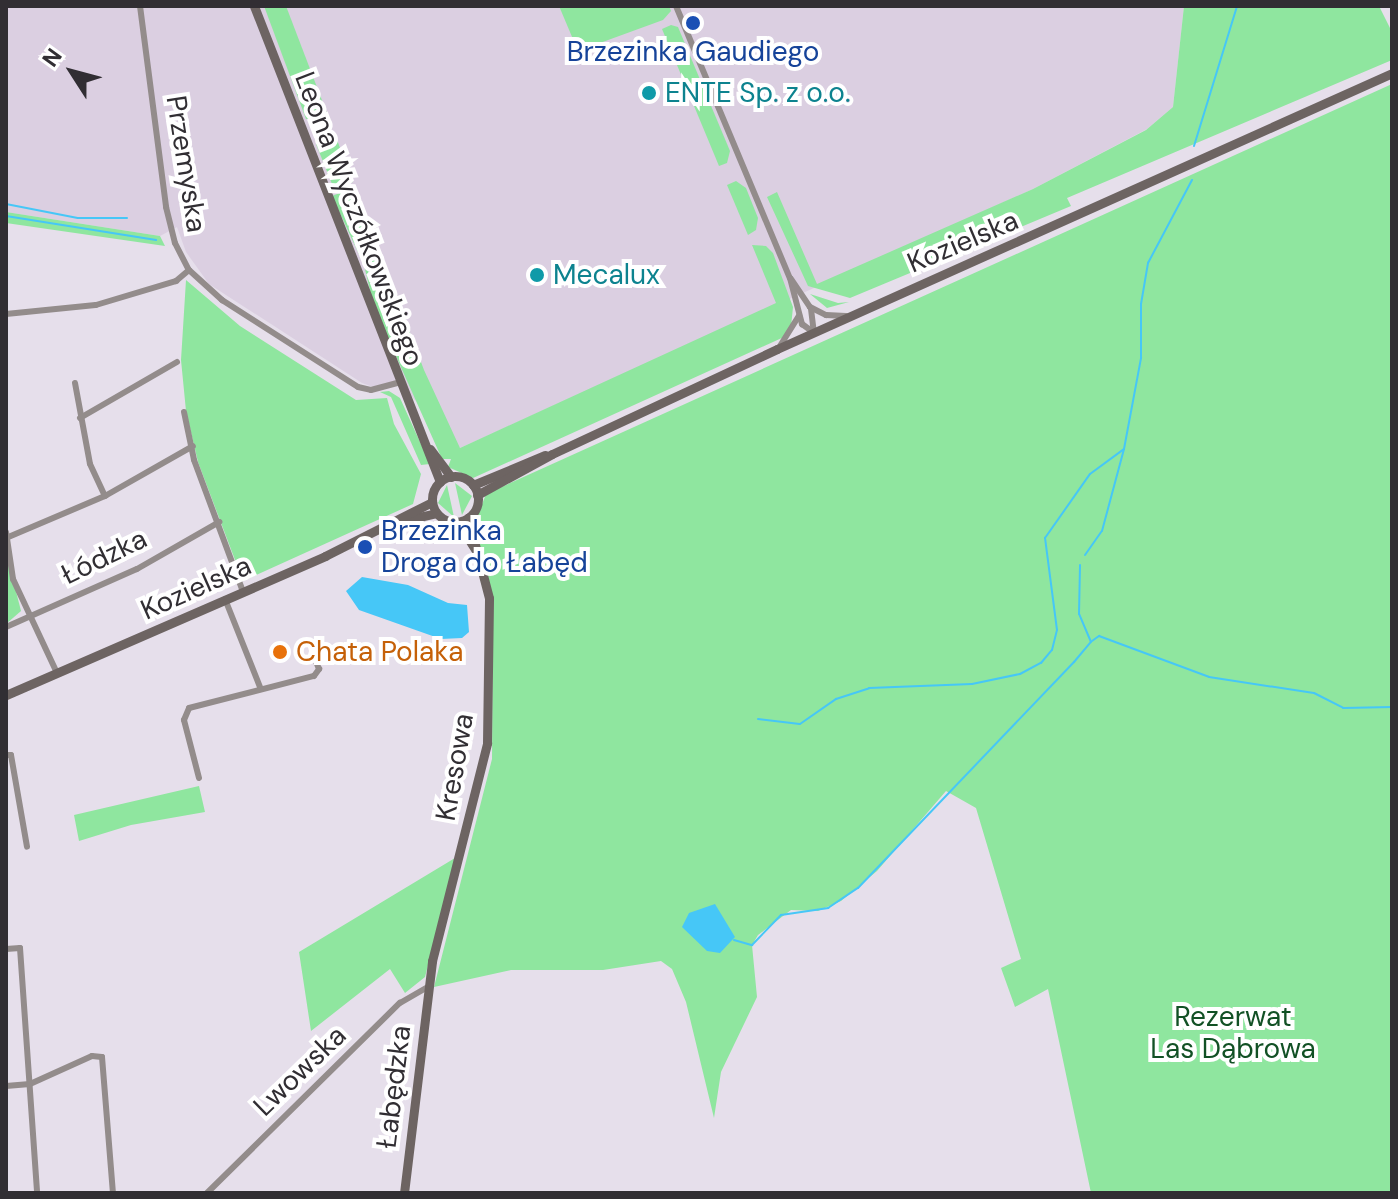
<!DOCTYPE html>
<html>
<head>
<meta charset="utf-8">
<style>
  body { margin:0 }
  #map { position:relative; width:1398px; height:1199px; overflow:hidden; background:#e6dfeb; font-family:"DM Sans",sans-serif }
  div>[style] { position:absolute }
  [style*='--x'] { left:calc(var(--x)*1px); top:calc(var(--y)*1px); width:calc(var(--w)*1px); rotate:calc(var(--a)*1deg) }
  .built>* { inset:0; background:#dbcfe1 }
  .green>* { inset:0; background:#8fe69f }
  .water>* { inset:0; background:#46c7f7 }
  .stream>* { height:2px; margin:-1px; padding:0 1px; transform-origin:1px; border-radius:1px; background:#46c7f7 }
  .street>* { height:6px; margin:-3px; padding:0 3px; transform-origin:3px; border-radius:3px; background:#938c8b }
  .secondary>* { height:9px; margin:-4.5px; padding:0 4.5px; transform-origin:4.5px; border-radius:4.5px; background:#6d6462 }
  .secondary>.ring { margin:-4.5px; padding:0; box-sizing:content-box; background:none; border:9px solid #6d6462; border-radius:50% }
  .dots>* { width:22px; height:22px; translate:-50% -50%; box-sizing:border-box; border:4px solid #fff; border-radius:50% }
  span { translate:-50% -50%; white-space:nowrap; text-align:center; line-height:1.15; -webkit-text-stroke:8px #fff; paint-order:stroke }
  .transit-label { font-size:28px; color:#164399 }
  .left { translate:0 -50%; text-align:left }
  .culture-label { font-size:28px; color:#0d838f }
  .street-label { font-size:28px; color:#312e33 }
  .food-label { font-size:28px; color:#c56008 }
  .park-label { font-size:28px; color:#125125 }
  .frame { position:absolute; inset:0; border:8px solid #312e33; pointer-events:none }
  .north { position:absolute; left:32px; top:32px; width:80px; height:80px; -webkit-text-stroke:6px #fff; paint-order:stroke; rotate:306deg; font-size:22px; font-weight:700; line-height:32px; text-align:center; color:#312e33 }
  .north::after { content:''; display:block; margin:auto; width:28px; height:36px; background:#312e33; clip-path:polygon(50% 0,100% 100%,50% 72%,0 100%) }
</style>
</head>
<body>
<div id="map">
  <div class="built">
    <i style="clip-path:polygon(6px 6px,1184px 6px,1173px 107px,1147px 129px,1033px 189px,460px 448px,397px 381px,373px 387px,362px 383px,209px 284px,186px 252px,177px 227px,160px 236px,6px 212px)"></i>
  </div>
  <div class="green">
    <i style="clip-path:polygon(264px 6px,286px 6px,328px 116px,306px 119px)"></i>
    <i style="clip-path:polygon(559px 6px,669px 6px,671px 11px,663px 20px,578px 51px)"></i>
    <i style="clip-path:polygon(1184px 6px,1379px 6px,1392px 32px,1392px 60px,1067px 198px,1071px 206px,850px 298px,808px 286px,767px 197px,777px 192px,817px 284px,1033px 189px,1146px 130px,1173px 107px)"></i>
    <i style="clip-path:polygon(671px 25px,678px 27px,730px 151px,727px 163px,719px 166px,662px 29px)"></i>
    <i style="clip-path:polygon(1392px 84px,1392px 1193px,1091px 1193px,1048px 989px,1015px 1007px,1001px 968px,1021px 959px,976px 808px,946px 791px,877px 871px,841px 901px,818px 911px,791px 910px,758px 935px,752px 945px,757px 997px,721px 1072px,714px 1118px,686px 1002px,672px 969px,661px 961px,603px 970px,511px 970px,434px 987px,492px 759px,493px 605px,474px 525px,486px 494px)"></i>
    <i style="clip-path:polygon(334px 132px,353px 182px,334px 189px,316px 144px)"></i>
    <i style="clip-path:polygon(736px 181px,746px 188px,758px 218px,756px 230px,748px 235px,727px 185px)"></i>
    <i style="clip-path:polygon(355px 187px,424px 370px,460px 448px,776px 303px,752px 245px,766px 246px,773px 253px,793px 307px,791px 327px,784px 337px,473px 478px,448px 467px,451px 459px,442px 459px,374px 307px,364px 265px,332px 196px)"></i>
    <i style="clip-path:polygon(6px 212px,160px 236px,165px 246px,6px 223px)"></i>
    <i style="clip-path:polygon(186px 280px,240px 326px,356px 400px,387px 398px,394px 424px,421px 474px,413px 504px,243px 581px,198px 462px,186px 411px,181px 360px)"></i>
    <i style="clip-path:polygon(810px 294px,838px 303px,849px 302px,827px 308px)"></i>
    <i style="clip-path:polygon(389px 391px,400px 398px,430px 464px,421px 465px,391px 397px,380px 392px)"></i>
    <i style="clip-path:polygon(455px 483px,472px 496px,462px 515px)"></i>
    <i style="clip-path:polygon(447px 485px,454px 517px,438px 503px)"></i>
    <i style="clip-path:polygon(6px 552px,21px 611px,6px 624px)"></i>
    <i style="clip-path:polygon(199px 786px,205px 812px,131px 825px,79px 841px,74px 815px)"></i>
    <i style="clip-path:polygon(455px 858px,425px 977px,405px 993px,390px 969px,311px 1031px,299px 952px)"></i>
  </div>
  <div class="water">
    <i style="clip-path:polygon(362px 577px,408px 585px,448px 603px,467px 605px,469px 632px,462px 638px,441px 639px,359px 610px,346px 591px)"></i>
    <i style="clip-path:polygon(715px 904px,735px 937px,720px 953px,707px 951px,682px 927px,689px 913px)"></i>
  </div>
  <div class="stream">
    <i style="--x:1194;--y:146;--w:146;--a:-72.9"></i>
    <i style="--x:6;--y:204;--w:73;--a:11"></i>
    <i style="--x:78;--y:218;--w:49;--a:0"></i>
    <i style="--x:6;--y:216;--w:152;--a:9.1"></i>
    <i style="--x:1085;--y:555;--w:29;--a:-55"></i>
    <i style="--x:1102;--y:531;--w:85;--a:-75"></i>
    <i style="--x:1124;--y:449;--w:93;--a:-79.4"></i>
    <i style="--x:1141;--y:358;--w:54;--a:-90"></i>
    <i style="--x:1141;--y:304;--w:42;--a:-80.3"></i>
    <i style="--x:1148;--y:263;--w:94;--a:-62.1"></i>
    <i style="--x:1092;--y:641;--w:9;--a:-36"></i>
    <i style="--x:1099;--y:636;--w:117;--a:20.4"></i>
    <i style="--x:1209;--y:677;--w:106;--a:8.7"></i>
    <i style="--x:1314;--y:693;--w:33;--a:27"></i>
    <i style="--x:1343;--y:708;--w:49;--a:-1.2"></i>
    <i style="--x:758;--y:719;--w:42;--a:6.8"></i>
    <i style="--x:800;--y:724;--w:44;--a:-34.8"></i>
    <i style="--x:836;--y:699;--w:35;--a:-18"></i>
    <i style="--x:869;--y:688;--w:103;--a:-2.2"></i>
    <i style="--x:972;--y:684;--w:49;--a:-11.8"></i>
    <i style="--x:1020;--y:674;--w:24;--a:-28"></i>
    <i style="--x:1041;--y:663;--w:17;--a:-50"></i>
    <i style="--x:1052;--y:650;--w:21;--a:-76"></i>
    <i style="--x:1057;--y:630;--w:93;--a:-97.4"></i>
    <i style="--x:1045;--y:538;--w:78;--a:-54.9"></i>
    <i style="--x:1090;--y:474;--w:42;--a:-36.3"></i>
    <i style="--x:734;--y:940;--w:19;--a:16"></i>
    <i style="--x:752;--y:945;--w:42;--a:-46"></i>
    <i style="--x:781;--y:915;--w:48;--a:-8.5"></i>
    <i style="--x:828;--y:908;--w:36;--a:-34"></i>
    <i style="--x:858;--y:888;--w:313;--a:-46.3"></i>
    <i style="--x:1074;--y:662;--w:26;--a:-50"></i>
    <i style="--x:1091;--y:642;--w:30;--a:-113"></i>
    <i style="--x:1079;--y:614;--w:49;--a:-88.8"></i>
  </div>
  <div class="street">
    <i style="--x:140;--y:6;--w:203;--a:82.6"></i>
    <i style="--x:166;--y:207;--w:37;--a:76"></i>
    <i style="--x:175;--y:243;--w:30;--a:63"></i>
    <i style="--x:189;--y:270;--w:45;--a:42.3"></i>
    <i style="--x:222;--y:300;--w:161;--a:32.6"></i>
    <i style="--x:358;--y:387;--w:13;--a:13"></i>
    <i style="--x:371;--y:390;--w:28;--a:-15"></i>
    <i style="--x:676;--y:6;--w:295;--a:67.3"></i>
    <i style="--x:790;--y:278;--w:48;--a:75.4"></i>
    <i style="--x:802;--y:324;--w:14;--a:36"></i>
    <i style="--x:791;--y:279;--w:34;--a:56"></i>
    <i style="--x:810;--y:307;--w:18;--a:27"></i>
    <i style="--x:826;--y:315;--w:20;--a:3"></i>
    <i style="--x:811;--y:309;--w:24;--a:83"></i>
    <i style="--x:6;--y:314;--w:90;--a:-5.7"></i>
    <i style="--x:96;--y:305;--w:84;--a:-16.7"></i>
    <i style="--x:176;--y:281;--w:17;--a:-40"></i>
    <i style="--x:780;--y:346;--w:36;--a:-58"></i>
    <i style="--x:75;--y:383;--w:82;--a:79.5"></i>
    <i style="--x:90;--y:464;--w:35;--a:65"></i>
    <i style="--x:184;--y:412;--w:49;--a:78.2"></i>
    <i style="--x:194;--y:460;--w:141;--a:69.6"></i>
    <i style="--x:80;--y:418;--w:112;--a:-30"></i>
    <i style="--x:6;--y:532;--w:48;--a:81.5"></i>
    <i style="--x:13;--y:579;--w:104;--a:64.9"></i>
    <i style="--x:6;--y:538;--w:108;--a:-23"></i>
    <i style="--x:105;--y:496;--w:101;--a:-29.6"></i>
    <i style="--x:225;--y:599;--w:95;--a:68.3"></i>
    <i style="--x:6;--y:627;--w:143;--a:-23.9"></i>
    <i style="--x:137;--y:569;--w:95;--a:-29.8"></i>
    <i style="--x:6;--y:755;--w:5;--a:0"></i>
    <i style="--x:11;--y:755;--w:93;--a:80.1"></i>
    <i style="--x:199;--y:778;--w:60;--a:-104.5"></i>
    <i style="--x:184;--y:720;--w:13;--a:-67"></i>
    <i style="--x:189;--y:708;--w:129;--a:-14.4"></i>
    <i style="--x:314;--y:676;--w:9;--a:-54"></i>
    <i style="--x:319;--y:669;--w:11;--a:-112"></i>
    <i style="--x:6;--y:949;--w:14;--a:-4"></i>
    <i style="--x:20;--y:948;--w:246;--a:86"></i>
    <i style="--x:6;--y:1086;--w:24;--a:-5"></i>
    <i style="--x:30;--y:1084;--w:68;--a:-24.3"></i>
    <i style="--x:92;--y:1056;--w:10;--a:6"></i>
    <i style="--x:102;--y:1057;--w:136;--a:85.4"></i>
    <i style="--x:207;--y:1193;--w:271;--a:-44.6"></i>
    <i style="--x:400;--y:1003;--w:32;--a:-30"></i>
  </div>
  <div class="secondary">
    <i style="--x:254;--y:6;--w:511;--a:68.66"></i>
    <i style="--x:430;--y:449;--w:35;--a:53"></i>
    <i class="ring" style="left:432px;top:476px;width:37px;height:37px"></i>
    <i style="--x:473;--y:485;--w:78;--a:-22.6"></i>
    <i style="--x:477;--y:495;--w:85;--a:-28.7"></i>
    <i style="--x:552;--y:454;--w:248;--a:-25"></i>
    <i style="--x:777;--y:349;--w:674;--a:-24.17"></i>
    <i style="--x:406;--y:520;--w:31;--a:-13"></i>
    <i style="--x:458;--y:522;--w:32;--a:58"></i>
    <i style="--x:6;--y:695;--w:348;--a:-23.5"></i>
    <i style="--x:325;--y:556;--w:120;--a:-26.8"></i>
    <i style="--x:404;--y:1193;--w:234;--a:-83.1"></i>
    <i style="--x:432;--y:961;--w:225;--a:-75.8"></i>
    <i style="--x:487;--y:743;--w:145;--a:-89.2"></i>
    <i style="--x:489;--y:598;--w:83;--a:-104.7"></i>
  </div>
  <div class="dots">
    <i style="left:693px;top:23px;background:#1a4fb4"></i>
    <i style="left:649px;top:93px;background:#0f9aa8"></i>
    <i style="left:537px;top:275px;background:#0f9aa8"></i>
    <i style="left:365px;top:547px;background:#1a4fb4"></i>
    <i style="left:280px;top:652px;background:#e8710a"></i>
  </div>
  <div class="transit-label">
    <span style="left:693px;top:52px">Brzezinka Gaudiego</span>
    <span class="left" style="left:381px;top:547px">Brzezinka<br>Droga do Łabęd</span>
  </div>
  <div class="culture-label">
    <span class="left" style="left:665px;top:93px">ENTE Sp. z o.o.</span>
    <span class="left" style="left:553px;top:275px">Mecalux</span>
  </div>
  <div class="street-label">
    <span style="left:186px;top:164px;rotate:81deg">Przemyska</span>
    <span style="left:359px;top:219px;rotate:69deg">Leona Wyczółkowskiego</span>
    <span style="left:963px;top:242px;rotate:-23deg">Kozielska</span>
    <span style="left:104px;top:557px;rotate:-26deg">Łódzka</span>
    <span style="left:196px;top:588px;rotate:-24deg">Kozielska</span>
    <span style="left:455px;top:767px;rotate:-80deg">Kresowa</span>
    <span style="left:300px;top:1071px;rotate:-44deg">Lwowska</span>
    <span style="left:394px;top:1087px;rotate:-83deg">Łabędzka</span>
  </div>
  <div class="food-label">
    <span class="left" style="left:296px;top:652px">Chata Polaka</span>
  </div>
  <div class="park-label">
    <span style="left:1233px;top:1033px">Rezerwat<br>Las Dąbrowa</span>
  </div>
  <div class="frame"></div>
  <div class="north">N</div>
</div>
</body>
</html>
